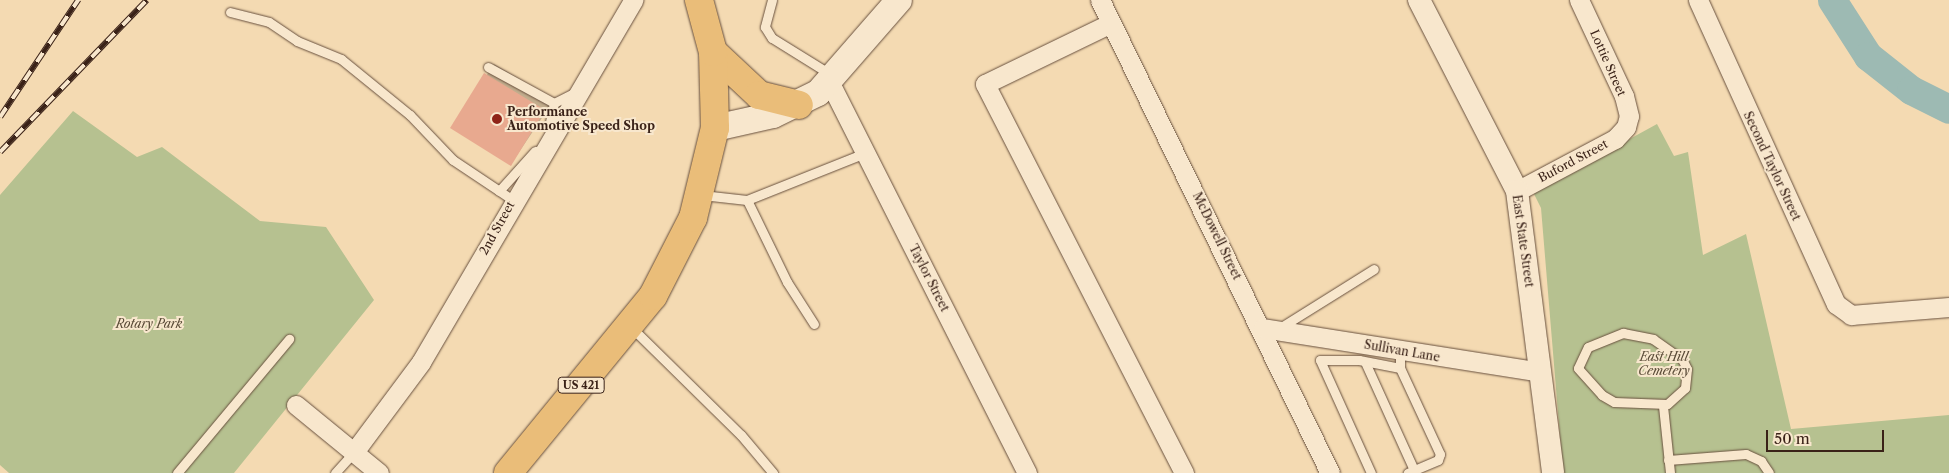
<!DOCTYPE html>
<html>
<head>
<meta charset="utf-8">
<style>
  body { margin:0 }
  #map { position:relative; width:1949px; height:473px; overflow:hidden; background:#f4dab2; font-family:"Libre Caslon Text",serif }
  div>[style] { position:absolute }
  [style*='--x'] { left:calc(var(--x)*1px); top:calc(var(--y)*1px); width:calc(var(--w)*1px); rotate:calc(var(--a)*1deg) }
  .green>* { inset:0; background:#b6c190 }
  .shadow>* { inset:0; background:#0003 }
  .river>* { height:29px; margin:-14.5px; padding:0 14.5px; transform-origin:14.5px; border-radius:14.5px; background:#9dbab3 }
  .building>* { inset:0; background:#e8a98f }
  .roads { filter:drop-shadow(0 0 1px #68503e) drop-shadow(0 0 1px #68503e) }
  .service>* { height:9px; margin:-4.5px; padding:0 4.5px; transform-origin:4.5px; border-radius:4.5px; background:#f8e7cd }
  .minor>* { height:19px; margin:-9.5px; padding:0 9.5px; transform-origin:9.5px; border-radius:9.5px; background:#f8e7cd }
  .tertiary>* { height:22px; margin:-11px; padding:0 11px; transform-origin:11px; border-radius:11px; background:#f8e7cd }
  .secondary>* { height:26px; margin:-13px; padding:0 13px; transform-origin:13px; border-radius:13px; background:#f8e7cd }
  .trunk>* { height:28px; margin:-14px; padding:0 14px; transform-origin:14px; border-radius:14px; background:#eabd79 }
  .rail>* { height:5.5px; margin-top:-2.75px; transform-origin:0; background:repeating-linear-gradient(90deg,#f8e7cd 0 11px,#3a2218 0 22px); box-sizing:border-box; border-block:1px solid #3a2218 }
  .dots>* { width:14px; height:14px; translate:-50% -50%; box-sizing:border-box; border:2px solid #f8e7cd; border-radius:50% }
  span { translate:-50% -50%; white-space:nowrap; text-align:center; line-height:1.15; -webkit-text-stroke:4px #f8e7cd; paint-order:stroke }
  .shield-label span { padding:1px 4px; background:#f8e7cd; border:1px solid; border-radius:4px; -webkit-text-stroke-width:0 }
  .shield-label { font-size:11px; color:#3a2218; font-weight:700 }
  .street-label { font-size:12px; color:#3a2218 }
  .poi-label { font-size:12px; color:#3a2218; font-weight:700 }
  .left { translate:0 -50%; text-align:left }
  .park-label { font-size:12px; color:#594a36; font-style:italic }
  .scale { position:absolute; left:1766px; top:430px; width:118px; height:22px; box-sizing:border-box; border:2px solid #3a2218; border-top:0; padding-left:6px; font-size:15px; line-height:18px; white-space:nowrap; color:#3a2218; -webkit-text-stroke:4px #f8e7cd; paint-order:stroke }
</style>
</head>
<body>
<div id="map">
  <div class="green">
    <i style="clip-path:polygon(73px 111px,137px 157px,162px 147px,260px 221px,326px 227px,374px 300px,234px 473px,9px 473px,0 465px,0 195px)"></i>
    <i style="clip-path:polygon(1657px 124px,1674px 156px,1688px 152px,1703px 255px,1746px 234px,1791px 429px,1949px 415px,1949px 473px,1563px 473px,1541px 208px,1533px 192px)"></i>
  </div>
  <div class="shadow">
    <i style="clip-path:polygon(494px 64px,554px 100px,511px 164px,452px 128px)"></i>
  </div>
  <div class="river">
    <i style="--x:1832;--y:0;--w:67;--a:57.3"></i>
    <i style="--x:1868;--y:56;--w:55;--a:38.3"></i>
    <i style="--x:1911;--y:90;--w:42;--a:26.6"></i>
  </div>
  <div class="building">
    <i style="clip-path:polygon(484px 73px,545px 110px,511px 166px,450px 128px)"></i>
  </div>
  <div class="roads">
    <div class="service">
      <i style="--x:772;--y:0;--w:28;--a:105"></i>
      <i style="--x:765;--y:27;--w:13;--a:58"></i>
      <i style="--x:772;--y:38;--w:68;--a:31.8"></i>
      <i style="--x:230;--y:12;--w:40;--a:14.4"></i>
      <i style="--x:269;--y:22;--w:34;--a:34"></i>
      <i style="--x:297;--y:41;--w:48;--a:22.2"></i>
      <i style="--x:341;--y:59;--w:89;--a:39.1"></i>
      <i style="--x:410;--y:115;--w:62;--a:46.3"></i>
      <i style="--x:453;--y:160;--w:72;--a:33.7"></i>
      <i style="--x:488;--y:67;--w:75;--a:28.6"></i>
      <i style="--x:554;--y:103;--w:25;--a:102"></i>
      <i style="--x:554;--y:103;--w:25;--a:-27"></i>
      <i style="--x:499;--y:191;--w:54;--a:-48"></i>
      <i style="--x:702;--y:195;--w:45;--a:6.3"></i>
      <i style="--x:747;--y:200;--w:127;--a:-21.7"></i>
      <i style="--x:747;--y:200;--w:91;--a:64"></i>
      <i style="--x:787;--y:282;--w:50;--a:57.3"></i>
      <i style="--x:631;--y:327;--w:154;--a:44.5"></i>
      <i style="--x:741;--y:435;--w:50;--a:49.9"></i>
      <i style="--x:1278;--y:329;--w:113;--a:-32"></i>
      <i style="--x:1623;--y:333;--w:31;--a:11"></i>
      <i style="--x:1653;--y:339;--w:35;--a:35"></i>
      <i style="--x:1682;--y:359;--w:11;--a:63"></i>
      <i style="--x:1687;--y:369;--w:19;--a:96"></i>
      <i style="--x:1685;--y:388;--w:24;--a:138"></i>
      <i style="--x:1667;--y:404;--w:53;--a:-177.8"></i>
      <i style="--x:1614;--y:402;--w:14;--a:-150"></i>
      <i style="--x:1602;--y:395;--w:36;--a:-132"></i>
      <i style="--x:1578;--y:368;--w:23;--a:-65"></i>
      <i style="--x:1588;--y:347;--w:38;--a:-22"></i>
      <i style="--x:1400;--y:351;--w:17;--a:90"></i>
      <i style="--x:1400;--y:368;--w:95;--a:65.1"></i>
      <i style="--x:1440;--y:454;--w:6;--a:108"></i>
      <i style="--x:1438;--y:460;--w:33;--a:157"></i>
      <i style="--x:1365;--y:362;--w:119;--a:65.6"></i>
      <i style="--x:1663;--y:406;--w:67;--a:84"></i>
      <i style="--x:1668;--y:460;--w:78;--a:-4.4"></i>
      <i style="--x:1746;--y:454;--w:17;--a:25"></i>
      <i style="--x:1761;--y:461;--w:14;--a:56"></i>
      <i style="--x:177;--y:473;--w:175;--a:-50.1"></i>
      <i style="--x:335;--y:473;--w:28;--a:-48"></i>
      <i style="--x:1371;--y:473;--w:124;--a:-114.3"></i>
      <i style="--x:1320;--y:360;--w:39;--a:0"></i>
      <i style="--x:1359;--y:360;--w:42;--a:11"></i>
    </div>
    <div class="minor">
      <i style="--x:1100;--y:0;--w:526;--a:64.07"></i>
      <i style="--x:1698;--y:0;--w:334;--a:65.6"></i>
      <i style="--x:1836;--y:304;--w:19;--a:36"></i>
      <i style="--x:1851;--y:315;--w:98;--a:-4.7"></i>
      <i style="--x:1111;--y:23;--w:140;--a:154.2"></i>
      <i style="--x:985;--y:84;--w:437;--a:62.9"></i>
      <i style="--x:830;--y:83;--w:437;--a:63.2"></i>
      <i style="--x:1517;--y:191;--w:111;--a:-28"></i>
      <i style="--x:1615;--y:139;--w:16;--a:-47"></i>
      <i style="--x:1626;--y:127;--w:11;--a:-75"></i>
      <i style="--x:1629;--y:116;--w:21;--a:-104"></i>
      <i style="--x:1624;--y:96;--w:106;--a:-115.1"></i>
      <i style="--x:1263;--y:328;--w:281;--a:9"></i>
      <i style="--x:296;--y:405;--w:107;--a:39.3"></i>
      <i style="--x:354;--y:452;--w:112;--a:-53.3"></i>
      <i style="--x:421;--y:362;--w:420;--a:-59.6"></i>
    </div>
    <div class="tertiary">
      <i style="--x:1419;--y:0;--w:215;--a:62.8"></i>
      <i style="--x:1517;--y:191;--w:284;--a:82.7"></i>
    </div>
    <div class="secondary">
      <i style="--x:715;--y:128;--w:59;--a:-12.6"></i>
      <i style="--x:773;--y:115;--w:50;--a:-26.1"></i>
      <i style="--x:818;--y:93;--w:123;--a:-48.9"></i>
    </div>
    <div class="trunk">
      <i style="--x:713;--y:52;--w:63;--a:43.1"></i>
      <i style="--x:759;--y:95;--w:41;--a:14"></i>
      <i style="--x:508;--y:473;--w:229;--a:-50.7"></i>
      <i style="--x:653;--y:296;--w:88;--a:-62.9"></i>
      <i style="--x:693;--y:218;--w:93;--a:-76.3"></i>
      <i style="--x:715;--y:128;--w:76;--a:-91.5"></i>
      <i style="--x:713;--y:52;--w:54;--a:-105.1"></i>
    </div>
  </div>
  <div class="rail">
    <i style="--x:0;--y:117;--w:141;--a:-56.3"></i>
    <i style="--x:0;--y:152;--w:211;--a:-46"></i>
  </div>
  <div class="dots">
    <i style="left:497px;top:119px;background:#8f2418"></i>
  </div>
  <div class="shield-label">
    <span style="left:581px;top:385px">US 421</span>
  </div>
  <div class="street-label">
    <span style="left:1608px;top:63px;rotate:66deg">Lottie Street</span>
    <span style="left:1573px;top:161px;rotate:-28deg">Buford Street</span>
    <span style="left:1772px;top:166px;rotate:65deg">Second Taylor Street</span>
    <span style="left:497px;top:228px;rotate:-61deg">2nd Street</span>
    <span style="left:1217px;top:236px;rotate:64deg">McDowell Street</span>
    <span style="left:1523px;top:241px;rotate:82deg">East State Street</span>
    <span style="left:929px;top:278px;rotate:63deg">Taylor Street</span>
    <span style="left:1402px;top:351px;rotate:10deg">Sullivan Lane</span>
  </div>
  <div class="poi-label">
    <span class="left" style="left:507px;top:119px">Performance<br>Automotive Speed Shop</span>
  </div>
  <div class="park-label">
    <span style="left:149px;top:324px">Rotary Park</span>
    <span style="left:1664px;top:364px">East Hill<br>Cemetery</span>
  </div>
  <div class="scale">50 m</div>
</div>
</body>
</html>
